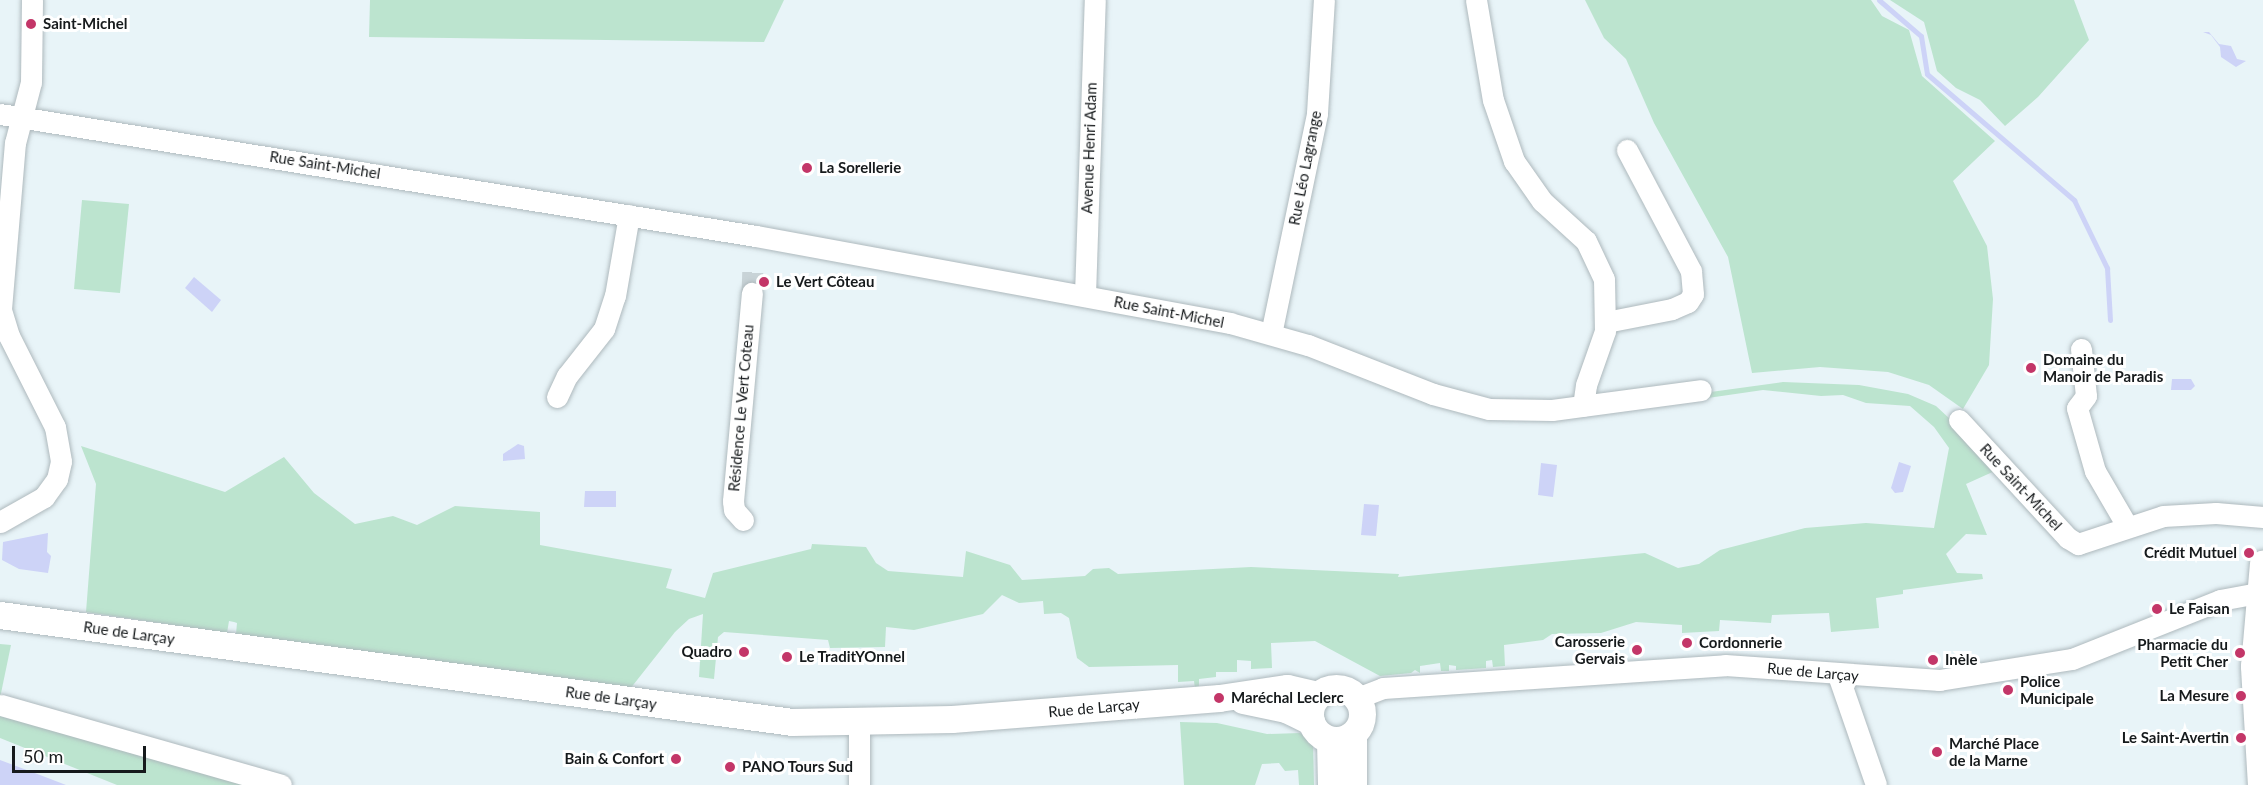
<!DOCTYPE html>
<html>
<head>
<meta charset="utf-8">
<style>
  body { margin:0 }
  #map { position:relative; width:2263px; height:785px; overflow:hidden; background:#e8f4f8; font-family:Lato,sans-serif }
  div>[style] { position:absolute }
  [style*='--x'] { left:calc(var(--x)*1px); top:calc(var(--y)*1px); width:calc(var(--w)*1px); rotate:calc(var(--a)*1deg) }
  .green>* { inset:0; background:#bce4cf }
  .water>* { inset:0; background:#cdd3f7 }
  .stream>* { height:5px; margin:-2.5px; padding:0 2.5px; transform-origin:2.5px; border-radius:2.5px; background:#cdd3f7 }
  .minor-tunnel>* { height:21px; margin-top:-10.5px; transform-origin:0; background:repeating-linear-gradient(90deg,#c8d3d7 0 21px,transparent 0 31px) }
  .roads { filter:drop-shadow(0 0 2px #aeb9bd) drop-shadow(0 0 2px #aeb9bd) }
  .minor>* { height:21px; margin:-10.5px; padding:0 10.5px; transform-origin:10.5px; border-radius:10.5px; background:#fff }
  .major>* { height:27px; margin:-13.5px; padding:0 13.5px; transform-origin:13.5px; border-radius:13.5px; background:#fff }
  .major>.ring { margin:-13.5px; padding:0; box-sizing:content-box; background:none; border:27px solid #fff; border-radius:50% }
  .dots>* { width:16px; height:16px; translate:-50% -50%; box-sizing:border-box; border:3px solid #fff; border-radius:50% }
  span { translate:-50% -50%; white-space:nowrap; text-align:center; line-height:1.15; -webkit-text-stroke:6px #fff; paint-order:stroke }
  .poi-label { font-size:15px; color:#161a1c; font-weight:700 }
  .left { translate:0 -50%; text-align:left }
  .right { translate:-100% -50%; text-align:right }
  .street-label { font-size:15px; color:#161a1c }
  .scale { position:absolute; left:12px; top:746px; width:134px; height:27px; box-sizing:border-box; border:3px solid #161a1c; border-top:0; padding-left:8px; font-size:18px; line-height:21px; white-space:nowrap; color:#161a1c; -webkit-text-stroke:4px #fff; paint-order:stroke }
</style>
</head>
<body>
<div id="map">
  <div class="green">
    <i style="clip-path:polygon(370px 0,784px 0,764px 42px,369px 37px)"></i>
    <i style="clip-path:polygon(1585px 0,1871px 0,1882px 16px,1909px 30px,1922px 76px,1995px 141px,1953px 181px,1987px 246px,1993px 299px,1989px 365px,1963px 409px,1929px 385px,1888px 372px,1820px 367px,1752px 373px,1728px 257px,1654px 123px,1626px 59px,1604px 38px)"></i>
    <i style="clip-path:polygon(1890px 0,2074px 0,2089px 40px,2038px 97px,2005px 126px,1980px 100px,1956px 88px,1937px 71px,1924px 22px)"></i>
    <i style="clip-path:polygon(82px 200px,129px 204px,120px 293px,74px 289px)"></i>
    <i style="clip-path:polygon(1783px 382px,1859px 385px,1908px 394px,1936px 406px,1965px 433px,1997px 470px,1966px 484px,1987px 535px,1966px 534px,1946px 554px,1957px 573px,1982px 574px,1983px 579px,1903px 590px,1903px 594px,1876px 598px,1879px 628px,1831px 632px,1829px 613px,1772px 615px,1771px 623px,1720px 620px,1719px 631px,1682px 633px,1682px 625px,1636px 622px,1601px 633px,1552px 634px,1543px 640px,1504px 645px,1505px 666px,1493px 667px,1492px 660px,1486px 661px,1486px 668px,1456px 670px,1456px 666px,1449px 665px,1449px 671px,1441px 671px,1440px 663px,1420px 666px,1420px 673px,1415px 670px,1411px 673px,1380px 676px,1315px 641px,1271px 643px,1272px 668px,1251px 669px,1251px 661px,1237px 660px,1237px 672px,1216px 672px,1216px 677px,1199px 679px,1199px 688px,1195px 689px,1194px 681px,1178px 682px,1178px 665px,1089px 667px,1077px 658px,1069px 618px,1061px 613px,1044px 614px,1043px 601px,1019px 603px,1002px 595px,983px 614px,914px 630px,886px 627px,885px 647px,830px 648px,828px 640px,724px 632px,718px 637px,714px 679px,699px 677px,703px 614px,689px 619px,675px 632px,630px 689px,236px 634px,237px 623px,234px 622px,229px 621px,227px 633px,86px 612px,96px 484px,81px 446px,225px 492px,284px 457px,314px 493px,355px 524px,393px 516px,417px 525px,455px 506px,540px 512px,540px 545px,672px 569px,666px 588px,705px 598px,713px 573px,811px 549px,812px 544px,866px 547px,876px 563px,888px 571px,963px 577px,966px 551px,1010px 565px,1022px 580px,1085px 576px,1093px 569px,1109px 568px,1118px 574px,1251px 567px,1399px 574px,1398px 577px,1645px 553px,1678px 568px,1699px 564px,1720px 550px,1805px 528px,1866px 523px,1934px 528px,1949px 448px,1934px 427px,1910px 406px,1866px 403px,1843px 395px,1821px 396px,1763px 390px,1694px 400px,1696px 394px)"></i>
    <i style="clip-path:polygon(0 644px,11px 645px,0 698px)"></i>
    <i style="clip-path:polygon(0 714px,260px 785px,117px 785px,0 738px)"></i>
    <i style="clip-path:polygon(1180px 722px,1217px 723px,1267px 734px,1300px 733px,1313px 741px,1314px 785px,1299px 785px,1298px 770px,1285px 771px,1279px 763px,1262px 764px,1255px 785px,1184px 785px)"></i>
  </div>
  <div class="water">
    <i style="clip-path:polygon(2203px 32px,2209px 32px,2219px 44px,2231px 46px,2237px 59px,2246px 61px,2236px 67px,2221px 57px,2220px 47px,2211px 35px)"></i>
    <i style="clip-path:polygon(194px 277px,221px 300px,212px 312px,185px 288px)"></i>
    <i style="clip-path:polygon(2172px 379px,2191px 379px,2195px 386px,2191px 390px,2171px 390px)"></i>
    <i style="clip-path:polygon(518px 444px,524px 446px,525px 459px,503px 461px,503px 454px)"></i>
    <i style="clip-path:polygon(1899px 462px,1911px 466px,1903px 492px,1895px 493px,1891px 488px)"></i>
    <i style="clip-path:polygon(1541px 463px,1557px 465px,1553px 497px,1538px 495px)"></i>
    <i style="clip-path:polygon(585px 491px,616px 491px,616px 507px,584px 507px)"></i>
    <i style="clip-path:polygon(1364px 504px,1379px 505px,1376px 536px,1361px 535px)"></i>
    <i style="clip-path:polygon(48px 533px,47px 552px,51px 556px,48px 573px,19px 569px,2px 560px,3px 542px)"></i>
    <i style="clip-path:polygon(0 760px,40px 775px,66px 785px,0 785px)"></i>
  </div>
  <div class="stream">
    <i style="--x:1879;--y:0;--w:55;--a:40.6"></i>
    <i style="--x:1921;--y:36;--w:38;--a:81"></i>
    <i style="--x:1927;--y:74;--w:194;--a:40.6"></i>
    <i style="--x:2074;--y:200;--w:76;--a:64.1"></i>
    <i style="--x:2107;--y:268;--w:52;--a:86.7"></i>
  </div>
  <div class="minor-tunnel">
    <i style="--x:752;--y:293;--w:26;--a:-88"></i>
  </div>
  <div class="roads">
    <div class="minor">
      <i style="--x:1476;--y:0;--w:101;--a:80.4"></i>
      <i style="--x:1493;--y:100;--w:65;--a:71"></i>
      <i style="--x:1514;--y:161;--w:49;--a:55"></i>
      <i style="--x:1542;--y:201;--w:59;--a:42.3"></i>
      <i style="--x:1586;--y:241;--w:42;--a:64.7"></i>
      <i style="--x:1604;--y:279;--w:52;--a:88.9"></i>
      <i style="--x:1605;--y:331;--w:57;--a:109.4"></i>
      <i style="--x:1586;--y:385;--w:21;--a:98"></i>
      <i style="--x:0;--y:114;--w:766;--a:9.17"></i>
      <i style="--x:756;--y:236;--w:482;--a:10.4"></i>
      <i style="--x:1230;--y:323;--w:81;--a:15.8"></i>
      <i style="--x:1308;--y:345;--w:134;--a:21.4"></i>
      <i style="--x:1433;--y:394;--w:58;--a:15"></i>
      <i style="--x:1489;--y:409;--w:63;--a:0.9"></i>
      <i style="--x:1552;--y:410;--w:150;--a:-7.6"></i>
      <i style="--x:1085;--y:295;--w:295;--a:-88.1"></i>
      <i style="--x:1606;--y:322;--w:67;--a:-11.1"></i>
      <i style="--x:1672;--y:309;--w:17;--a:-24"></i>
      <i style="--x:1688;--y:302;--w:9;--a:-58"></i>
      <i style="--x:1693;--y:294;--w:23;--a:-95"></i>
      <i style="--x:1691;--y:271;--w:137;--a:-117.9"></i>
      <i style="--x:1271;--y:334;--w:226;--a:-78.2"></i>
      <i style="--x:1317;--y:113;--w:113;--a:-86.5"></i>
      <i style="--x:2081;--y:349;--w:47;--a:83.9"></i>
      <i style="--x:2086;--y:396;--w:15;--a:127"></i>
      <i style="--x:2077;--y:408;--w:66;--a:74.1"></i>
      <i style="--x:2095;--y:471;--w:64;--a:59.8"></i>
      <i style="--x:557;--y:397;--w:23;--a:-65"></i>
      <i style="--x:567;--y:376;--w:60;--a:-51.8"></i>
      <i style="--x:604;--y:329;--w:35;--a:-72"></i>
      <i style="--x:615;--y:296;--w:82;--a:-80.2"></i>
      <i style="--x:1959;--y:420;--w:161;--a:47.3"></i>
      <i style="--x:2068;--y:538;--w:12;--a:31"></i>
      <i style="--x:2078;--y:544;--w:89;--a:-18.2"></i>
      <i style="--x:2163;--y:516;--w:53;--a:-3.2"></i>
      <i style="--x:2216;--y:513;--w:47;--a:4.9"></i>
      <i style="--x:743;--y:520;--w:13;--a:-132"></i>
      <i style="--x:734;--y:510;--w:9;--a:-96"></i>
      <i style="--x:733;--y:501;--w:209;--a:-84.8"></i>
      <i style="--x:0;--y:522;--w:51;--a:-29.6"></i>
      <i style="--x:44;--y:497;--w:22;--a:-54"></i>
      <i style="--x:57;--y:479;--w:18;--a:-77"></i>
      <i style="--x:61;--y:461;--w:35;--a:-100"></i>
      <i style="--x:55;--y:427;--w:102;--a:-116.8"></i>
      <i style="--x:9;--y:336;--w:28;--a:-107"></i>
      <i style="--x:1;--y:309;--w:167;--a:-85.2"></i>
      <i style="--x:15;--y:143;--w:63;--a:-75.3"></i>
      <i style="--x:31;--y:82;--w:82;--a:-89.3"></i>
      <i style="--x:1838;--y:675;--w:116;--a:70.9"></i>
      <i style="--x:1357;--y:698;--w:28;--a:-21"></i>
      <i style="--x:1383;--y:688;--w:343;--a:-3.8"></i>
      <i style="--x:1725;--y:665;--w:215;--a:4"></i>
      <i style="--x:1939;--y:680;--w:135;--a:-9"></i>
      <i style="--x:2072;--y:659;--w:159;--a:-21.7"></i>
      <i style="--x:2220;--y:600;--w:44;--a:-10.5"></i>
      <i style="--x:1;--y:705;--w:291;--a:15.9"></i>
      <i style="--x:859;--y:724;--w:61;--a:90"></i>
    </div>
    <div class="major">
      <i style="--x:0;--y:615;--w:799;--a:7.69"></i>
      <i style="--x:792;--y:722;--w:160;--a:-1.1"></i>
      <i style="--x:952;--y:719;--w:268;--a:-4.5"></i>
      <i style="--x:1219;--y:698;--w:69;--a:-8.4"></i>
      <i style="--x:1287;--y:688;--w:32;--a:13"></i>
      <i class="ring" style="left:1310px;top:688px;width:25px;height:25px"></i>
      <i style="--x:1243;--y:700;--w:44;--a:11.8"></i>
      <i style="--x:1286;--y:709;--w:28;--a:26"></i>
      <i style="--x:1353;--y:735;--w:50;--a:90"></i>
      <i style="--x:1330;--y:740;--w:45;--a:88.7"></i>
      <i style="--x:2261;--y:785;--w:119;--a:-93.4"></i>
      <i style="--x:2254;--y:666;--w:103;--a:-85"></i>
    </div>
  </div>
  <div class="dots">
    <i style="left:31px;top:24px;background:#c33668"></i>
    <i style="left:807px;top:168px;background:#c33668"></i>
    <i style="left:764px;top:282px;background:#c33668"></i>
    <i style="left:2031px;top:368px;background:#c33668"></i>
    <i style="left:2249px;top:553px;background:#c33668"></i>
    <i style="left:2157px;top:609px;background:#c33668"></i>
    <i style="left:1687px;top:643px;background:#c33668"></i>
    <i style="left:1637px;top:650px;background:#c33668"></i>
    <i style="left:744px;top:652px;background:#c33668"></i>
    <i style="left:2240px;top:653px;background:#c33668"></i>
    <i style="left:787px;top:657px;background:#c33668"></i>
    <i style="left:1933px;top:660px;background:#c33668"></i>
    <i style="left:2008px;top:690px;background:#c33668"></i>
    <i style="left:2241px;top:696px;background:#c33668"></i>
    <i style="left:1219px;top:698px;background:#c33668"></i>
    <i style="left:2241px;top:738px;background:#c33668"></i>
    <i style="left:1937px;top:752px;background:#c33668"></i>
    <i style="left:676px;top:759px;background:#c33668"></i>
    <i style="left:730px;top:767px;background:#c33668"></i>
  </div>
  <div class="poi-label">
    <span class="left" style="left:43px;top:24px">Saint-Michel</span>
    <span class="left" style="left:819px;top:168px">La Sorellerie</span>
    <span class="left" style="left:776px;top:282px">Le Vert Côteau</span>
    <span class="left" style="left:2043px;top:368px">Domaine du<br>Manoir de Paradis</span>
    <span class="right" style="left:2237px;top:553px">Crédit Mutuel</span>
    <span class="left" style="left:2169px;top:609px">Le Faisan</span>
    <span class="right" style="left:1625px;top:650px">Carosserie<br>Gervais</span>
    <span class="left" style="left:1699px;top:643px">Cordonnerie</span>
    <span class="right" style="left:2228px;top:653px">Pharmacie du<br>Petit Cher</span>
    <span class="right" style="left:732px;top:652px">Quadro</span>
    <span class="left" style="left:799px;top:657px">Le TraditYOnnel</span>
    <span class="left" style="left:1945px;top:660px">Inèle</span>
    <span class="left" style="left:2020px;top:690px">Police<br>Municipale</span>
    <span class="right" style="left:2229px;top:696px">La Mesure</span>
    <span class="left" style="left:1231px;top:698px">Maréchal Leclerc</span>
    <span class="right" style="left:2229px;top:738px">Le Saint-Avertin</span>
    <span class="left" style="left:1949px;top:752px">Marché Place<br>de la Marne</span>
    <span class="right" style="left:664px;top:759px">Bain &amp; Confort</span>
    <span class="left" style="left:742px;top:767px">PANO Tours Sud</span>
  </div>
  <div class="street-label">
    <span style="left:1089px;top:148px;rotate:-88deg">Avenue Henri Adam</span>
    <span style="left:325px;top:165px;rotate:9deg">Rue Saint-Michel</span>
    <span style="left:1305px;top:168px;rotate:-79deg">Rue Léo Lagrange</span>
    <span style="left:1169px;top:312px;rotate:11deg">Rue Saint-Michel</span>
    <span style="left:741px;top:408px;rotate:-85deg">Résidence Le Vert Coteau</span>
    <span style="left:2021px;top:487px;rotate:47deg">Rue Saint-Michel</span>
    <span style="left:129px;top:633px;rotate:8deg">Rue de Larçay</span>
    <span style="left:1813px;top:672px;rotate:5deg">Rue de Larçay</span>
    <span style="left:611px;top:698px;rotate:8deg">Rue de Larçay</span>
    <span style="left:1094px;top:708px;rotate:-5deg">Rue de Larçay</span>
  </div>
  <div class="scale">50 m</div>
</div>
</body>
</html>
